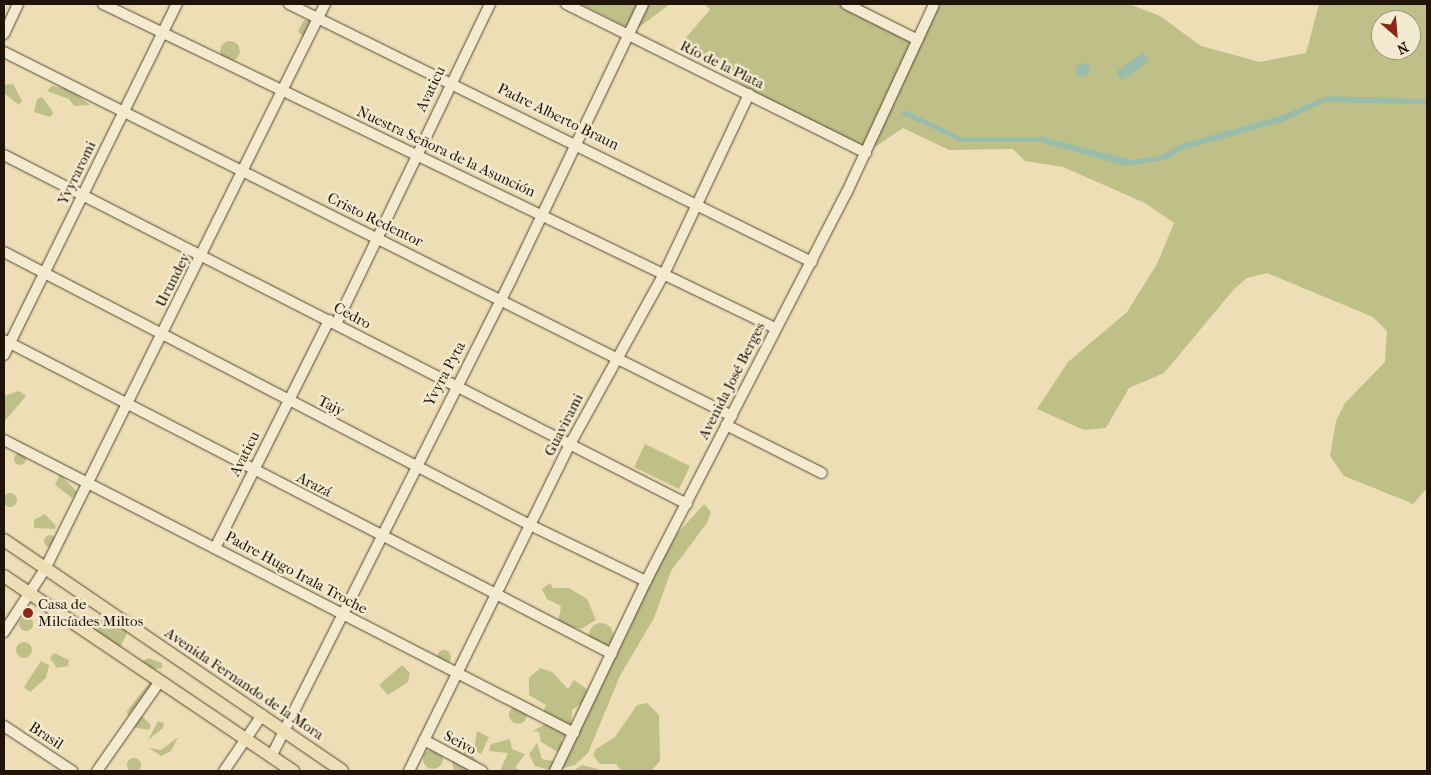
<!DOCTYPE html>
<html>
<head>
<meta charset="utf-8">
<style>
  body { margin:0 }
  #map { position:relative; width:1431px; height:775px; overflow:hidden; background:#eedeb5; font-family:"IM FELL French Canon",serif }
  div>[style] { position:absolute }
  [style*='--x'] { left:calc(var(--x)*1px); top:calc(var(--y)*1px); width:calc(var(--w)*1px); rotate:calc(var(--a)*1deg) }
  .green>* { inset:0; background:#bfbf88 }
  .round { border-radius:50% }
  .water>* { inset:0; background:#99bcab }
  .roads { filter:drop-shadow(0 0 1px #544633) drop-shadow(0 0 1px #544633) }
  .minor>* { height:10px; margin:-5px; padding:0 5px; transform-origin:5px; border-radius:5px; background:#f4eacf }
  .major>* { height:12px; margin:-6px; padding:0 6px; transform-origin:6px; border-radius:6px; background:#eedeb5 }
  .dots>* { width:14px; height:14px; translate:-50% -50%; box-sizing:border-box; border:2px solid #f4eacf; border-radius:50% }
  span { translate:-50% -50%; white-space:nowrap; text-align:center; line-height:1.15; -webkit-text-stroke:5px #f4eacf; paint-order:stroke }
  .street-label { font-size:15px; color:#201408 }
  .poi-label { font-size:15px; color:#201408 }
  .left { translate:0 -50%; text-align:left }
  .frame { position:absolute; inset:0; border:5px solid #201408; pointer-events:none }
  .north { position:absolute; left:1371px; top:10px; width:50px; height:50px; box-sizing:border-box; background:#f4eacf; border:1px solid #9f947f; border-radius:50%; rotate:153deg; font-size:14px; font-weight:700; line-height:20px; text-align:center; color:#201408 }
  .north::after { content:''; display:block; margin:auto; width:18px; height:22px; background:#8f2418; clip-path:polygon(50% 0,100% 100%,50% 72%,0 100%) }
</style>
</head>
<body>
<div id="map">
  <div class="green">
    <i style="clip-path:polygon(581px 4px,670px 4px,634px 31px)"></i>
    <i style="clip-path:polygon(evenodd,705px 4px,861px 4px,918px 40px,938px 4px,1129px 4px,1160px 16px,1201px 46px,1260px 62px,1306px 53px,1319px 4px,1427px 4px,1427px 488px,1413px 504px,1406px 501px,1344px 476px,1330px 456px,1336px 421px,1345px 403px,1385px 362px,1387px 331px,1373px 317px,1267px 273px,1247px 278px,1234px 289px,1164px 373px,1129px 388px,1106px 428px,1084px 430px,1037px 409px,1068px 362px,1127px 312px,1157px 264px,1174px 223px,1145px 203px,1063px 167px,1025px 161px,1013px 149px,949px 150px,903px 128px,866px 153px,775px 107px,681px 43px,710px 10px,705px 4px,1381px 20px,1411px 20px,1411px 50px,1381px 50px,1381px 20px)"></i>
    <i style="clip-path:polygon(304px 20px,311px 20px,304px 38px,298px 31px)"></i>
    <i class="round" style="left:220px;top:41px;width:20px;height:20px"></i>
    <i style="clip-path:polygon(13px 84px,22px 101px,19px 105px,4px 93px,4px 85px)"></i>
    <i style="clip-path:polygon(52px 86px,71px 90px,90px 105px,74px 106px,69px 99px,47px 91px)"></i>
    <i style="clip-path:polygon(42px 97px,53px 112px,51px 117px,34px 112px,37px 99px)"></i>
    <i style="clip-path:polygon(19px 391px,26px 396px,4px 422px,4px 396px)"></i>
    <i style="clip-path:polygon(645px 444px,690px 466px,679px 489px,634px 467px)"></i>
    <i class="round" style="left:14px;top:453px;width:12px;height:12px"></i>
    <i style="clip-path:polygon(60px 474px,77px 492px,72px 498px,55px 485px)"></i>
    <i class="round" style="left:3px;top:493px;width:14px;height:14px"></i>
    <i style="clip-path:polygon(704px 504px,711px 512px,707px 523px,671px 571px,654px 618px,620px 676px,588px 753px,575px 765px,560px 769px,561px 754px,541px 742px,539px 732px,533px 731px,556px 718px,542px 715px,546px 705px,529px 695px,529px 678px,540px 668px,552px 672px,568px 689px,574px 680px,588px 690px,585px 701px,572px 710px,571px 728px,561px 740px,565px 744px,645px 590px,676px 535px)"></i>
    <i style="clip-path:polygon(45px 514px,56px 526px,55px 529px,34px 528px,34px 520px)"></i>
    <i class="round" style="left:44px;top:535px;width:12px;height:12px"></i>
    <i style="clip-path:polygon(550px 583px,553px 588px,569px 588px,587px 599px,596px 620px,581px 629px,558px 624px,561px 606px,547px 599px,542px 589px)"></i>
    <i class="round" style="left:19px;top:617px;width:14px;height:14px"></i>
    <i style="clip-path:polygon(110px 618px,128px 631px,120px 648px,86px 623px)"></i>
    <i class="round" style="left:589px;top:623px;width:24px;height:24px"></i>
    <i class="round" style="left:16px;top:642px;width:16px;height:16px"></i>
    <i class="round" style="left:437px;top:650px;width:14px;height:14px"></i>
    <i style="clip-path:polygon(54px 653px,69px 660px,68px 666px,57px 668px,50px 658px)"></i>
    <i style="clip-path:polygon(148px 658px,162px 663px,162px 668px,148px 670px,141px 662px)"></i>
    <i style="clip-path:polygon(41px 661px,49px 665px,46px 678px,30px 692px,24px 687px)"></i>
    <i style="clip-path:polygon(402px 665px,410px 673px,408px 682px,388px 695px,379px 685px)"></i>
    <i style="clip-path:polygon(152px 679px,153px 686px,128px 716px,127px 711px)"></i>
    <i style="clip-path:polygon(647px 703px,659px 715px,660px 761px,651px 771px,621px 771px,616px 764px,600px 764px,593px 755px,596px 749px,615px 737px,637px 705px)"></i>
    <i class="round" style="left:509px;top:706px;width:18px;height:18px"></i>
    <i style="clip-path:polygon(140px 714px,151px 725px,149px 730px,132px 727px)"></i>
    <i style="clip-path:polygon(158px 721px,164px 723px,163px 728px,148px 740px)"></i>
    <i style="clip-path:polygon(477px 731px,489px 737px,481px 754px,474px 750px)"></i>
    <i style="clip-path:polygon(178px 737px,171px 751px,161px 756px,149px 748px,161px 750px)"></i>
    <i style="clip-path:polygon(510px 739px,512px 749px,525px 754px,515px 768px,522px 771px,500px 771px,508px 753px,489px 751px,491px 744px)"></i>
    <i style="clip-path:polygon(537px 743px,542px 759px,553px 761px,553px 771px,535px 766px,529px 754px)"></i>
    <i style="clip-path:polygon(455px 747px,467px 749px,482px 768px,454px 771px,451px 757px)"></i>
    <i class="round" style="left:423px;top:749px;width:20px;height:20px"></i>
    <i class="round" style="left:127px;top:758px;width:14px;height:14px"></i>
    <i style="clip-path:polygon(582px 765px,594px 768px,603px 771px,573px 771px)"></i>
  </div>
  <div class="water">
    <i style="clip-path:polygon(1143px 52px,1149px 61px,1122px 81px,1116px 72px)"></i>
    <i class="round" style="left:1076px;top:63px;width:14px;height:14px"></i>
    <i style="clip-path:polygon(1326px 96px,1420px 99px,1427px 100px,1427px 104px,1325px 102px,1282px 122px,1178px 151px,1170px 159px,1126px 166px,1041px 142px,961px 142px,901px 114px,905px 110px,961px 137px,1043px 137px,1132px 160px,1160px 156px,1181px 144px,1283px 115px)"></i>
  </div>
  <div class="roads">
    <div class="minor">
      <i style="--x:103;--y:4;--w:746;--a:25.74"></i>
      <i style="--x:289;--y:4;--w:583;--a:26.26"></i>
      <i style="--x:566;--y:4;--w:335;--a:26.4"></i>
      <i style="--x:846;--y:4;--w:80;--a:26.6"></i>
      <i style="--x:4;--y:34;--w:33;--a:-65"></i>
      <i style="--x:4;--y:52;--w:814;--a:26.57"></i>
      <i style="--x:4;--y:155;--w:767;--a:27.07"></i>
      <i style="--x:4;--y:252;--w:593;--a:27.43"></i>
      <i style="--x:530;--y:525;--w:129;--a:25.8"></i>
      <i style="--x:336;--y:324;--w:355;--a:-64.3"></i>
      <i style="--x:4;--y:340;--w:684;--a:27.31"></i>
      <i style="--x:4;--y:355;--w:391;--a:-63.8"></i>
      <i style="--x:726;--y:425;--w:107;--a:26.6"></i>
      <i style="--x:4;--y:440;--w:641;--a:27.2"></i>
      <i style="--x:215;--y:548;--w:255;--a:-63.4"></i>
      <i style="--x:4;--y:632;--w:75;--a:-56.9"></i>
      <i style="--x:45;--y:569;--w:631;--a:-63.64"></i>
      <i style="--x:4;--y:726;--w:82;--a:33.5"></i>
      <i style="--x:424;--y:740;--w:66;--a:28.1"></i>
      <i style="--x:271;--y:757;--w:532;--a:-63.29"></i>
      <i style="--x:510;--y:282;--w:308;--a:-64.4"></i>
      <i style="--x:97;--y:771;--w:110;--a:-55"></i>
      <i style="--x:224;--y:771;--w:68;--a:-55.8"></i>
      <i style="--x:409;--y:771;--w:362;--a:-63.8"></i>
      <i style="--x:569;--y:446;--w:196;--a:-61.1"></i>
      <i style="--x:664;--y:274;--w:199;--a:-64.7"></i>
      <i style="--x:555;--y:771;--w:211;--a:-64.4"></i>
      <i style="--x:646;--y:581;--w:436;--a:-62.7"></i>
      <i style="--x:846;--y:194;--w:209;--a:-65.1"></i>
    </div>
    <div class="major">
      <i style="--x:4;--y:540;--w:409;--a:34.3"></i>
      <i style="--x:4;--y:576;--w:349;--a:34"></i>
    </div>
  </div>
  <div class="dots">
    <i style="left:28px;top:613px;background:#8f2418"></i>
  </div>
  <div class="street-label">
    <span style="left:722px;top:65px;rotate:26deg">Río de la Plata</span>
    <span style="left:431px;top:89px;rotate:-64deg">Avaticu</span>
    <span style="left:558px;top:117px;rotate:26deg">Padre Alberto Braun</span>
    <span style="left:446px;top:152px;rotate:25deg">Nuestra Señora de la Asunción</span>
    <span style="left:77px;top:173px;rotate:-64deg">Yvyraromi</span>
    <span style="left:375px;top:220px;rotate:26deg">Cristo Redentor</span>
    <span style="left:173px;top:280px;rotate:-63deg">Urundey</span>
    <span style="left:352px;top:316px;rotate:28deg">Cedro</span>
    <span style="left:445px;top:374px;rotate:-62deg">Yvyra Pyta</span>
    <span style="left:732px;top:381px;rotate:-63deg">Avenida José Berges</span>
    <span style="left:331px;top:406px;rotate:27deg">Tajy</span>
    <span style="left:564px;top:425px;rotate:-63deg">Guavirami</span>
    <span style="left:245px;top:454px;rotate:-63deg">Avaticu</span>
    <span style="left:314px;top:485px;rotate:27deg">Arazá</span>
    <span style="left:296px;top:573px;rotate:28deg">Padre Hugo Irala Troche</span>
    <span style="left:244px;top:684px;rotate:34deg">Avenida Fernando de la Mora</span>
    <span style="left:46px;top:736px;rotate:33deg">Brasil</span>
    <span style="left:460px;top:743px;rotate:28deg">Seivo</span>
  </div>
  <div class="poi-label">
    <span class="left" style="left:38px;top:613px">Casa de<br>Milcíades Miltos</span>
  </div>
  <div class="frame"></div>
  <div class="north">N</div>
</div>
</body>
</html>
